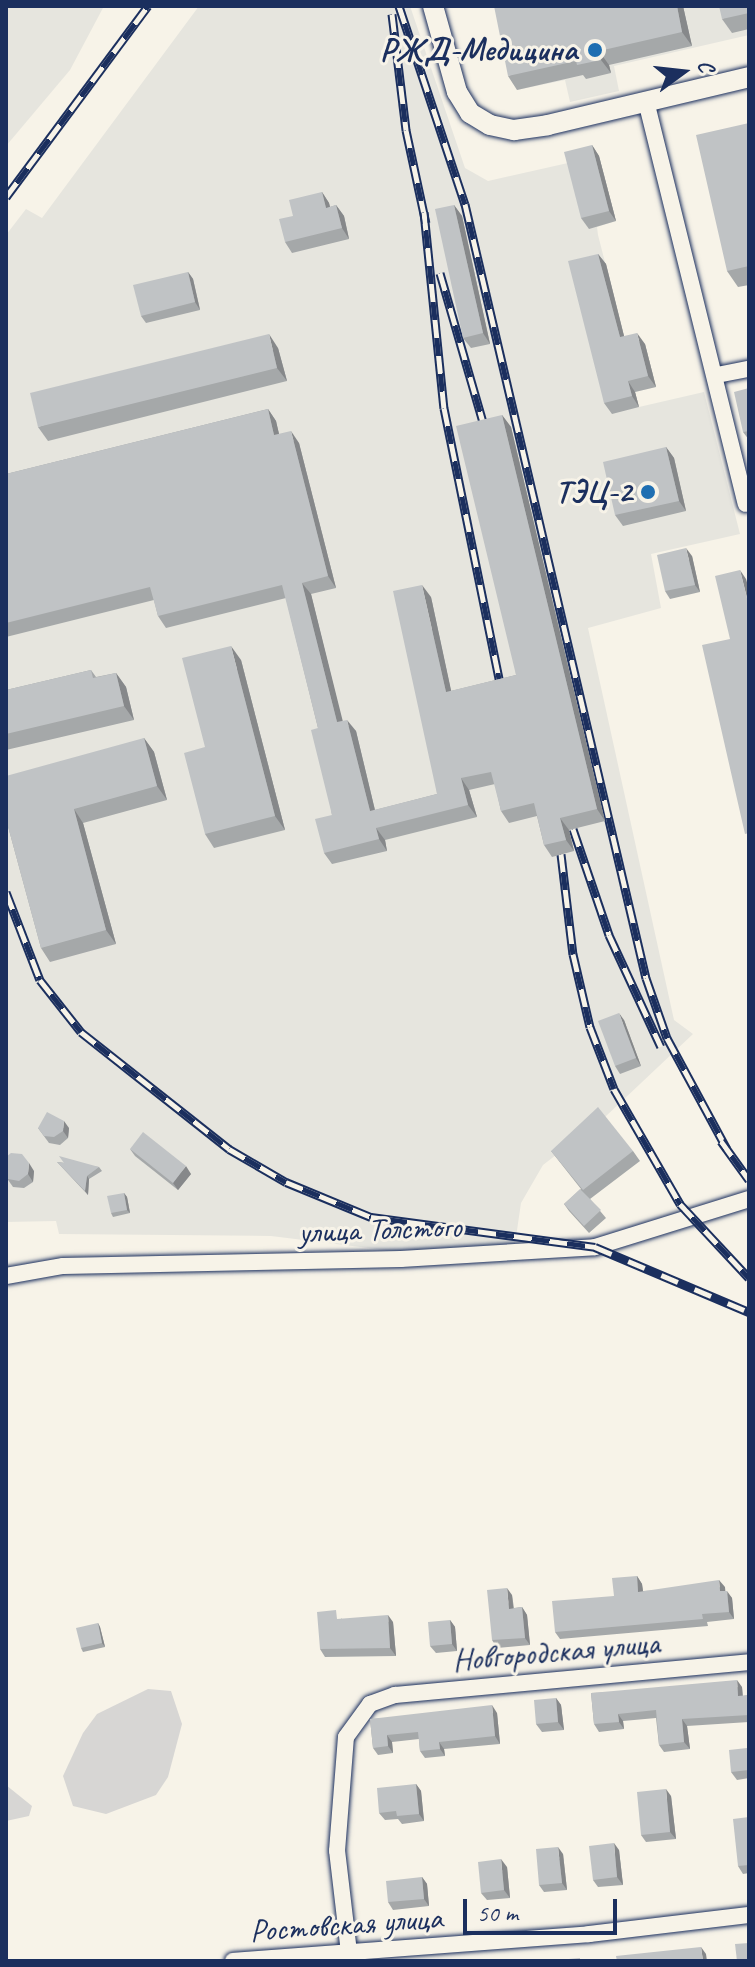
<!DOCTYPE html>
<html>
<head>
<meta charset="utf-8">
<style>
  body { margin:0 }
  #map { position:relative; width:755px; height:1967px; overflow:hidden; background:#f7f3e8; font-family:Caveat,sans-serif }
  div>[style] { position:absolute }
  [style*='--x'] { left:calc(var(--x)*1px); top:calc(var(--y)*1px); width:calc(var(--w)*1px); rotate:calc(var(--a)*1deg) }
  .built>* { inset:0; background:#e6e5de }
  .green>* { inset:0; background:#d7d6d4 }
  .roads { filter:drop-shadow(0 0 2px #1b2f5e) drop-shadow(0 0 2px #1b2f5e) }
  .minor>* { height:16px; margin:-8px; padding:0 8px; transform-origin:8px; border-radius:8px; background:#f7f3e8 }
  .tertiary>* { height:20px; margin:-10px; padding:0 10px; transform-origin:10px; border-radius:10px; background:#f7f3e8 }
  .rail>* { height:9px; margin-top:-4.5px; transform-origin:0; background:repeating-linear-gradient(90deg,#f7f3e8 0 18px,#1b2f5e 0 36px); box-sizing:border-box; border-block:2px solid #1b2f5e }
  .wall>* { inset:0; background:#a5a8a9 }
  .shaded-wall>* { inset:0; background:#86888a }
  .building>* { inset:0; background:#c0c3c5 }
  .dots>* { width:22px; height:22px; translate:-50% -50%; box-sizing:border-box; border:4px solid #f7f3e8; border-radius:50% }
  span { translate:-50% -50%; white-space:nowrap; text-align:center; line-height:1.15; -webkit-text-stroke:6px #f7f3e8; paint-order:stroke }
  .poi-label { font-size:32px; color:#1b2f5e; font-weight:700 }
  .right { translate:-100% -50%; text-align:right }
  .street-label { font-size:32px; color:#1b2f5e }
  .frame { position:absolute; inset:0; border:8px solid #1b2f5e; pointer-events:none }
  .north { position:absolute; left:643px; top:32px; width:80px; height:80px; -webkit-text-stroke:6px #f7f3e8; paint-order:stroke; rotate:75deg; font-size:22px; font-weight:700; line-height:32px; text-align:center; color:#1b2f5e }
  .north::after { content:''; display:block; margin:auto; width:28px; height:36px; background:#1b2f5e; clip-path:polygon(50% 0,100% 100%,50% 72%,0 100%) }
  .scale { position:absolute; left:463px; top:1899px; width:154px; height:36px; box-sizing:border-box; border:4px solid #1b2f5e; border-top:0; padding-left:10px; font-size:24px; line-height:28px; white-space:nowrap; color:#1b2f5e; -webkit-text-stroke:6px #f7f3e8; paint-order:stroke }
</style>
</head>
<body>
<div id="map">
  <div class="built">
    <i style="clip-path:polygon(6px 6px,104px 6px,70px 70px,6px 146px)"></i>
    <i style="clip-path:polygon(199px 6px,410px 6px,465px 168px,488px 181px,599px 156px,616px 221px,597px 227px,598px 235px,627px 348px,645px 344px,656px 387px,635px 392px,639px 407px,704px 392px,740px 534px,651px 554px,661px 608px,588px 628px,674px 1020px,693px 1034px,605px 1117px,543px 1165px,521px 1203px,515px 1244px,401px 1252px,271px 1236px,59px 1234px,56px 1221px,6px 1222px,6px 235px,26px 209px,42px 218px)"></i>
    <i style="clip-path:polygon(499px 6px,749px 6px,749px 35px,614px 66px,619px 91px,570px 102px,565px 80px,517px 90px)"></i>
  </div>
  <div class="green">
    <i style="clip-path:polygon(148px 1689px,171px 1691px,182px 1724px,168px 1777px,156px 1795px,106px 1814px,73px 1806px,63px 1776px,83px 1733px,97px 1714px)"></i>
    <i style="clip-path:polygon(6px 1785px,32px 1806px,29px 1816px,6px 1821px)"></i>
  </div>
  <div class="roads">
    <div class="minor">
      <i style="--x:646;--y:101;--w:415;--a:76.1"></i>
      <i style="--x:717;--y:375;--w:33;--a:-11"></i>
      <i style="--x:6;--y:1276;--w:58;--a:-10"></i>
      <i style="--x:63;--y:1266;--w:338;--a:-1.2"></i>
      <i style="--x:401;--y:1259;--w:194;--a:-3.5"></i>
      <i style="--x:595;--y:1247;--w:161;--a:-17.3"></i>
      <i style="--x:233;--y:1961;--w:357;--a:-4.3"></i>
      <i style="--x:589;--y:1934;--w:161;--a:-6.8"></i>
      <i style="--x:350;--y:1961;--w:111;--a:-96.7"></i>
      <i style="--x:337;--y:1851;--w:114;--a:-85.5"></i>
      <i style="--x:346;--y:1737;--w:41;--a:-54"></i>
      <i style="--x:370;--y:1704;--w:27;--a:-20"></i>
      <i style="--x:395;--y:1695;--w:356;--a:-5.3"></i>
    </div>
    <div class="tertiary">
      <i style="--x:433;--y:6;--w:89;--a:74.4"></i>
      <i style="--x:457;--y:92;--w:25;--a:58"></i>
      <i style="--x:470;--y:113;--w:23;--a:31"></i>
      <i style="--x:490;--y:125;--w:25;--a:12"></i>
      <i style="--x:514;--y:130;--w:34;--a:-8"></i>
      <i style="--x:548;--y:125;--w:207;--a:-13.4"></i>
    </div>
  </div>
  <div class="rail">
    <i style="--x:399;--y:6;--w:209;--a:71.6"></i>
    <i style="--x:465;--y:204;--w:795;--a:76.84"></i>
    <i style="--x:646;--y:978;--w:64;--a:70.7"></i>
    <i style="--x:667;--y:1038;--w:126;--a:61.6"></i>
    <i style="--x:392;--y:14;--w:117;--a:83.1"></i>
    <i style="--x:406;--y:130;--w:95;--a:77.9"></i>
    <i style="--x:6;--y:197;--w:238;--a:-53.4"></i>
    <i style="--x:424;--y:212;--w:197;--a:84.2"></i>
    <i style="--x:444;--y:408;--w:290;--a:78.5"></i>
    <i style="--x:440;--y:273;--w:166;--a:73.9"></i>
    <i style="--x:573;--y:829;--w:112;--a:71.2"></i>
    <i style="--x:609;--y:935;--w:123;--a:65.1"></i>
    <i style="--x:561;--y:854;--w:101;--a:83.2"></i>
    <i style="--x:573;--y:954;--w:75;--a:76.9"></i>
    <i style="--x:590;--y:1027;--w:66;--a:68.8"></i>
    <i style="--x:614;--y:1089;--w:133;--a:60.1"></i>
    <i style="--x:680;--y:1204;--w:101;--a:47"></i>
    <i style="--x:6;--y:892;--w:94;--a:68.9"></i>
    <i style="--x:40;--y:980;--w:66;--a:51.7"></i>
    <i style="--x:81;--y:1032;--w:189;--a:38.3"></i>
    <i style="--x:229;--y:1149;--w:66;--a:30.1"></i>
    <i style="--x:286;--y:1182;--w:92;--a:22.4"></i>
    <i style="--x:371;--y:1217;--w:226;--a:7.6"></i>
    <i style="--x:595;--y:1247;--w:167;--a:22.9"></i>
    <i style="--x:721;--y:1141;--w:48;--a:54.3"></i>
  </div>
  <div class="wall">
    <i style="clip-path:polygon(683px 6px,692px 46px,609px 65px,611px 73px,586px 79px,583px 75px,517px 90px,508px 76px)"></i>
    <i style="clip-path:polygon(749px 6px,749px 29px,732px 33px,722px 19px)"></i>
    <i style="clip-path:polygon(749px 123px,749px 285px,738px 287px,727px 271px)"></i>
    <i style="clip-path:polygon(592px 145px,599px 156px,616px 221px,589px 229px,581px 218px)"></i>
    <i style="clip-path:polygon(322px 192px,329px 203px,330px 207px,336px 205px,344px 216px,349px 239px,292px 253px,285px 242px,293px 216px)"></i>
    <i style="clip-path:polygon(454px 205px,462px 216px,490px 344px,471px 348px,463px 338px)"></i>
    <i style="clip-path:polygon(598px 254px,606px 264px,624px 336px,645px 344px,656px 387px,635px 392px,639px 407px,612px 414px,604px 403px)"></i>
    <i style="clip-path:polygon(188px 272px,193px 279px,200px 310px,146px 323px,141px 316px)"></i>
    <i style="clip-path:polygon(278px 348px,287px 381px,48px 441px,38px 427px)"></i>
    <i style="clip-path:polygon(749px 388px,749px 440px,743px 432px)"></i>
    <i style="clip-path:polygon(268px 409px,276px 421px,279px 434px,299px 443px,336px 588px,311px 594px,342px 721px,356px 731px,375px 810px,437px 794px,431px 597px,451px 691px,516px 675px,502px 415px,511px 427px,605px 821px,569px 830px,574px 851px,552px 857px,544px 845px,537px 816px,509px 823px,501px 811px,495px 784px,469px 790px,477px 817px,385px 840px,387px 851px,332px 864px,324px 853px,332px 815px,318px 728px,286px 598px,166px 628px,158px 616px,154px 600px,6px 637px,6px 474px)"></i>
    <i style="clip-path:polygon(666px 447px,674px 458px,686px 511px,623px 526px,615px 515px)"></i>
    <i style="clip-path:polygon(692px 556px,700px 592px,670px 599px,665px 591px)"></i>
    <i style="clip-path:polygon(241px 660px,285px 830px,214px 848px,205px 834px,205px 747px)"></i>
    <i style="clip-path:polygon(91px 670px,96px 677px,116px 673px,126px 687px,134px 720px,6px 750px,6px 690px)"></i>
    <i style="clip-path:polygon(144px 738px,154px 752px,167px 800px,83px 823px,116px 944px,50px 962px,41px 948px,6px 819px)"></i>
    <i style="clip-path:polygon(624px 1020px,641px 1066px,620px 1074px,615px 1066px)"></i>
    <i style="clip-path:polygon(38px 1128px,69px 1128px,68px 1138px,60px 1145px,49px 1143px)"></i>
    <i style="clip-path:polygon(130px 1149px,191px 1174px,178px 1190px,135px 1156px)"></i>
    <i style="clip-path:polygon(551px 1151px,633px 1151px,640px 1161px,590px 1199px,606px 1218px,589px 1233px,569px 1211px,564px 1204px,581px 1189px)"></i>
    <i style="clip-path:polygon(57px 1162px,99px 1167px,102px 1171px,89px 1179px,88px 1195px)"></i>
    <i style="clip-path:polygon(34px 1171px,33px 1182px,24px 1188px,13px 1187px,6px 1177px)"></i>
    <i style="clip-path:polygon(124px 1193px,127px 1197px,130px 1213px,113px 1217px,111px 1213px)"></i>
    <i style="clip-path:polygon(637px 1576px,642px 1584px,643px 1591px,725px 1587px,725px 1591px,732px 1598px,734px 1619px,707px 1622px,708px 1626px,560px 1639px,555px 1632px,614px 1596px)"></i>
    <i style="clip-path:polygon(512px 1595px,514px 1608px,522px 1607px,527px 1615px,530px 1645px,497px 1648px,492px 1640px)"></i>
    <i style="clip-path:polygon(342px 1618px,342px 1619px,393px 1622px,396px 1656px,325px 1657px,320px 1649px)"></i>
    <i style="clip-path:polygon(450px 1620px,455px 1627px,457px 1651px,436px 1653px,430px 1646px)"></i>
    <i style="clip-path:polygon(98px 1623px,100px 1627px,105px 1647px,83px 1652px,81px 1648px)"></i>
    <i style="clip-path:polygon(742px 1687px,743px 1696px,749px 1695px,749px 1722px,687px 1726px,690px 1749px,664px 1752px,659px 1745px,656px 1718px,623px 1721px,624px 1729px,599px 1732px,594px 1724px,591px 1693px)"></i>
    <i style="clip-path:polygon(556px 1698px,561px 1705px,564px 1730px,542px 1732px,536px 1724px)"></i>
    <i style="clip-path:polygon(497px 1713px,500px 1744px,444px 1749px,445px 1756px,425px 1758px,420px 1751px,419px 1739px,392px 1742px,393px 1753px,378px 1755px,373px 1748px,370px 1719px)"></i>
    <i style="clip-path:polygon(749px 1750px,749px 1778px,737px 1780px,731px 1772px)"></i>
    <i style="clip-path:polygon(416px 1784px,421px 1791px,424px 1821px,402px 1824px,398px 1819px,385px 1820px,379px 1813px)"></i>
    <i style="clip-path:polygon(671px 1796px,676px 1839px,646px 1842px,641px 1835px)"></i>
    <i style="clip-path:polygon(749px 1817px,749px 1873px,743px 1874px,738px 1866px)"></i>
    <i style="clip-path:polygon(619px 1850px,623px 1885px,598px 1887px,593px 1880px)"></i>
    <i style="clip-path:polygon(563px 1854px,567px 1890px,544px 1892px,539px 1885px)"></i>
    <i style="clip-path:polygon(507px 1867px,510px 1898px,487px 1900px,481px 1893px)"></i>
    <i style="clip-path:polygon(422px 1877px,427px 1884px,429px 1906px,393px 1910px,388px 1902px)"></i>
  </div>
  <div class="shaded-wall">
    <i style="clip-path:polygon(677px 6px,683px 6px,692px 46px,682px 32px)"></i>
    <i style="clip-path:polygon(599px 51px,609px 65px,611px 73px,601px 60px)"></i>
    <i style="clip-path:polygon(592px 145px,599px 156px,616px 221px,609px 211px)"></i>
    <i style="clip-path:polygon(322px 192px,329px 203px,333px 219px,326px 208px)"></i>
    <i style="clip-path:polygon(336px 205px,344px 216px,349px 239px,342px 228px)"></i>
    <i style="clip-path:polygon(454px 205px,462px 216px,490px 344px,483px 333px)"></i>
    <i style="clip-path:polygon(598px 254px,606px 264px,627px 348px,620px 337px)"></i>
    <i style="clip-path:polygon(188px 272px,193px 279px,200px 310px,195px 302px)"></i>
    <i style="clip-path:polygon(637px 333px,645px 344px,656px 387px,648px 376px)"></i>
    <i style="clip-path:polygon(269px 334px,278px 348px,287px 381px,277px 368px)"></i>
    <i style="clip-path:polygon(628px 381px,635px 392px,639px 407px,632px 396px)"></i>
    <i style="clip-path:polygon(268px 409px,276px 421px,282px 447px,274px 435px)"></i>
    <i style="clip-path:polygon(502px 415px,511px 427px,605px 821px,597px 809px)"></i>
    <i style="clip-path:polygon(291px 431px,299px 443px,336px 588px,328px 576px)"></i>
    <i style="clip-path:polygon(666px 447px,674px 458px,686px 511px,679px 501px)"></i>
    <i style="clip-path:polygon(686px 548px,692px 556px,700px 592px,695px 585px)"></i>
    <i style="clip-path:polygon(740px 570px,746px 579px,749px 589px,749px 601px,747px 598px)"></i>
    <i style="clip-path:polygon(302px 583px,311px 594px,346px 734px,337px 722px)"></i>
    <i style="clip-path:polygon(422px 585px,431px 597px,454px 704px,446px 692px)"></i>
    <i style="clip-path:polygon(231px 646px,241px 660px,285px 830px,275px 816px)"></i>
    <i style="clip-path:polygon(116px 673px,126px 687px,134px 720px,124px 706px)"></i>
    <i style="clip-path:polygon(347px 720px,356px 731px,378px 823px,370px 811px)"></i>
    <i style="clip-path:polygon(144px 738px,154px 752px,167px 800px,157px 786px)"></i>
    <i style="clip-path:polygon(461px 778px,469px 790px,477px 817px,468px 805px)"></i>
    <i style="clip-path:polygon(74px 809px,83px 823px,116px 944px,106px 930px)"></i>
    <i style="clip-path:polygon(560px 818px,569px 830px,574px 851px,566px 840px)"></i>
    <i style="clip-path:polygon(376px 828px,385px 840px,387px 851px,379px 839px)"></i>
    <i style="clip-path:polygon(619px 1013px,624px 1020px,641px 1066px,636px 1058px)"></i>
    <i style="clip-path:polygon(64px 1121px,69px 1128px,68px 1138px,63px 1131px)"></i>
    <i style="clip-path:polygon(29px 1163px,34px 1171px,33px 1182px,28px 1174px)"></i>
    <i style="clip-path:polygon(186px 1166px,191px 1174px,178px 1190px,173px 1183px)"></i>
    <i style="clip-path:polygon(87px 1176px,89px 1179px,88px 1195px,85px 1191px)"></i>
    <i style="clip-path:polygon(124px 1193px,127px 1197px,130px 1213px,127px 1210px)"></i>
    <i style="clip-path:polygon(637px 1576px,642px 1584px,644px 1599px,638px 1592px)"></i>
    <i style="clip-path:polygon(719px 1580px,725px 1587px,726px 1599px,720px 1591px)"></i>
    <i style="clip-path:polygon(507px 1588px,512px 1595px,514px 1616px,509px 1609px)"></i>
    <i style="clip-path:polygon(727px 1591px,732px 1598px,734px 1619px,729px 1612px)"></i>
    <i style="clip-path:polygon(522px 1607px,527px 1615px,530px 1645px,525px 1638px)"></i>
    <i style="clip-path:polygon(388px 1615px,393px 1622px,396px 1656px,390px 1648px)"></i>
    <i style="clip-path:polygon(450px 1620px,455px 1627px,457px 1651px,452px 1644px)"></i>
    <i style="clip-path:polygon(98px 1623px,100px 1627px,105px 1647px,102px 1643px)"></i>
    <i style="clip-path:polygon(737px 1680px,742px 1687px,743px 1704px,738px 1696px)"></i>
    <i style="clip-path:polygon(556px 1698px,561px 1705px,564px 1730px,558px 1722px)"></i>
    <i style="clip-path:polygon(492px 1705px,497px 1713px,500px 1744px,495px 1736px)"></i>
    <i style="clip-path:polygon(618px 1714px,623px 1721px,624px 1729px,619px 1722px)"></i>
    <i style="clip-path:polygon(682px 1719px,687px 1726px,690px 1749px,684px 1742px)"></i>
    <i style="clip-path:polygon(387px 1735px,392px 1742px,393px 1753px,388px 1746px)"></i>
    <i style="clip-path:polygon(439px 1742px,444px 1749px,445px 1756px,440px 1749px)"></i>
    <i style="clip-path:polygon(416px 1784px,421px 1791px,424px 1821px,419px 1814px)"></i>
    <i style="clip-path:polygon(666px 1789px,671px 1796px,676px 1839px,670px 1832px)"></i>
    <i style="clip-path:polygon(614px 1843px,619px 1850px,623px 1885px,617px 1877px)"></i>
    <i style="clip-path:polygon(558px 1847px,563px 1854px,567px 1890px,562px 1883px)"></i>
    <i style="clip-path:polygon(501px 1859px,507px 1867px,510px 1898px,504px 1890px)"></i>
    <i style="clip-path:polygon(422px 1877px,427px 1884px,429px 1906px,424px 1899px)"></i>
    <i style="clip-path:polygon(701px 1947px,706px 1954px,707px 1961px,703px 1961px)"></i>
  </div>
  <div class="building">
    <i style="clip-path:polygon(494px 6px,677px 6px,682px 32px,599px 51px,601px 60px,577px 65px,576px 61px,508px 76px)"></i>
    <i style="clip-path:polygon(719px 6px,749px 6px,749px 13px,722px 19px)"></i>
    <i style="clip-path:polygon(749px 123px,749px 139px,747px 140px,749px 150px,749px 266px,727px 271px,696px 135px)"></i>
    <i style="clip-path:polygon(592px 145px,609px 211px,581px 218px,564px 152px)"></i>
    <i style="clip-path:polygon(322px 192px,326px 208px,336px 205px,342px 228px,285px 242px,279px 219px,293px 216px,289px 200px)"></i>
    <i style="clip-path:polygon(454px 205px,483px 333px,463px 338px,435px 209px)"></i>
    <i style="clip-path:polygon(598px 254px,620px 337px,637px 333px,648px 376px,628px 381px,632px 396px,604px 403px,568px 261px)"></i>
    <i style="clip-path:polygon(188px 272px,195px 302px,141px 316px,133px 285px)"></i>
    <i style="clip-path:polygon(269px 334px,277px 368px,38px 427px,30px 393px)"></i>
    <i style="clip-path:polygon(749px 388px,749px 431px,743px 432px,734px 392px)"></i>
    <i style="clip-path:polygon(268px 409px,274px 435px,291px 431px,328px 576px,302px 583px,337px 722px,347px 720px,370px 811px,437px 794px,393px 591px,422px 585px,446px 692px,516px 675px,456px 426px,502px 415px,597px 809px,560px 818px,566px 840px,544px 845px,534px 803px,501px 811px,491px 772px,461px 778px,468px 805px,376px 828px,379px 839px,324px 853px,315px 819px,332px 815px,311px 730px,318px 728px,282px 585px,158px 616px,150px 587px,6px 623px,6px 474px)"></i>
    <i style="clip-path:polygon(666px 447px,679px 501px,615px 515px,603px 462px)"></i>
    <i style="clip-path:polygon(686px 548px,695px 585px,665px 591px,657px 555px)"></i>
    <i style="clip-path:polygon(740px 570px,747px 598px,749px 597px,749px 833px,745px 834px,702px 645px,730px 639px,715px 576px)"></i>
    <i style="clip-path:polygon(231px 646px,275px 816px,205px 834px,184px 753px,205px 747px,182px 658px)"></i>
    <i style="clip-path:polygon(91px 670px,93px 678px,116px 673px,124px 706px,6px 734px,6px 690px)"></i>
    <i style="clip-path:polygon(144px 738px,157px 786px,74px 809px,106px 930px,41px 948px,6px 819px,6px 776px)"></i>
    <i style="clip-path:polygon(619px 1013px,636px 1058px,615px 1066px,598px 1021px)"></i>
    <i style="clip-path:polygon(598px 1107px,633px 1151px,583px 1190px,551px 1151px)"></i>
    <i style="clip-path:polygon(47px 1112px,64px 1121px,63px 1131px,54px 1137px,44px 1136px,38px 1128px)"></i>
    <i style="clip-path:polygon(143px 1132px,186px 1166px,173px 1183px,130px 1149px)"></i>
    <i style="clip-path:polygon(11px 1153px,22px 1154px,29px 1163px,28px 1174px,19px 1181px,8px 1179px,6px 1176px,6px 1157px)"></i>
    <i style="clip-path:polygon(59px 1156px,99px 1167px,87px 1176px,85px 1191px,57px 1162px,64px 1163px)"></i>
    <i style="clip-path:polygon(580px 1189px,601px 1210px,584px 1226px,564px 1204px)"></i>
    <i style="clip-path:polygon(124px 1193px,127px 1210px,111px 1213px,107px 1196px)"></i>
    <i style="clip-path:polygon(637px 1576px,638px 1592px,719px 1580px,720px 1591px,727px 1591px,729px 1612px,702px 1614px,703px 1619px,555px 1632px,552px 1601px,614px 1596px,612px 1578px)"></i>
    <i style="clip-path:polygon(507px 1588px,509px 1609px,522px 1607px,525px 1638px,492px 1640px,487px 1590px)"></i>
    <i style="clip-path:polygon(336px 1610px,337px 1619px,388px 1615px,390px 1648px,320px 1649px,317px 1612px)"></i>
    <i style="clip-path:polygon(450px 1620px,452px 1644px,430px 1646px,428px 1622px)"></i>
    <i style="clip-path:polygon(98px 1623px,102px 1643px,81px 1648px,76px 1628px)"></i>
    <i style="clip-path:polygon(737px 1680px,738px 1696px,749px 1695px,749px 1715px,682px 1719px,684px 1742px,659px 1745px,656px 1710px,618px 1714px,619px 1722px,594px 1724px,591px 1693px)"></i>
    <i style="clip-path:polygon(556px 1698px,558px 1722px,536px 1724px,534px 1700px)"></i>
    <i style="clip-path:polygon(492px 1705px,495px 1736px,439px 1742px,440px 1749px,420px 1751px,418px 1732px,387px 1735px,388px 1746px,373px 1748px,370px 1719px)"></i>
    <i style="clip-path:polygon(747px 1748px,749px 1770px,731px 1772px,729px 1750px)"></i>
    <i style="clip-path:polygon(416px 1784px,419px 1814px,397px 1816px,396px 1811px,379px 1813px,377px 1788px)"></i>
    <i style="clip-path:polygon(666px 1789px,670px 1832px,641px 1835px,637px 1792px)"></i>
    <i style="clip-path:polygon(749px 1817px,749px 1865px,738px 1866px,733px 1819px)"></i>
    <i style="clip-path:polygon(614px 1843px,617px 1877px,593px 1880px,589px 1846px)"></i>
    <i style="clip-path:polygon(558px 1847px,562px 1883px,539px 1885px,536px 1849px)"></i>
    <i style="clip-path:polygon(501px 1859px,504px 1890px,481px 1893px,478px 1862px)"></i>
    <i style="clip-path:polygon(422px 1877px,424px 1899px,388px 1902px,386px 1881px)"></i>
    <i style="clip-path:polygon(749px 1943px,749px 1961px,737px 1961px,735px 1944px)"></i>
    <i style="clip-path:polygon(701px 1947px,703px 1961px,617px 1961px,616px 1956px)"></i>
    <i style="clip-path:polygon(580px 1958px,580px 1961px,557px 1961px,557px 1960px)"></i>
  </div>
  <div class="dots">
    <i style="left:595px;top:50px;background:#1f6fb2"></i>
    <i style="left:648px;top:492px;background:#1f6fb2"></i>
  </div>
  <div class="poi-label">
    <span class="right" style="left:577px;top:50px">РЖД-Медицина</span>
    <span class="right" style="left:632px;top:492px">ТЭЦ-2</span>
  </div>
  <div class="street-label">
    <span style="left:380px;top:1230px;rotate:-2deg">улица Толстого</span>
    <span style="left:556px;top:1652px;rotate:-5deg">Новгородская улица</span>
    <span style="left:346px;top:1925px;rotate:-4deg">Ростовская улица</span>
  </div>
  <div class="frame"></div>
  <div class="north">С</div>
  <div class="scale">50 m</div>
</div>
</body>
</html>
